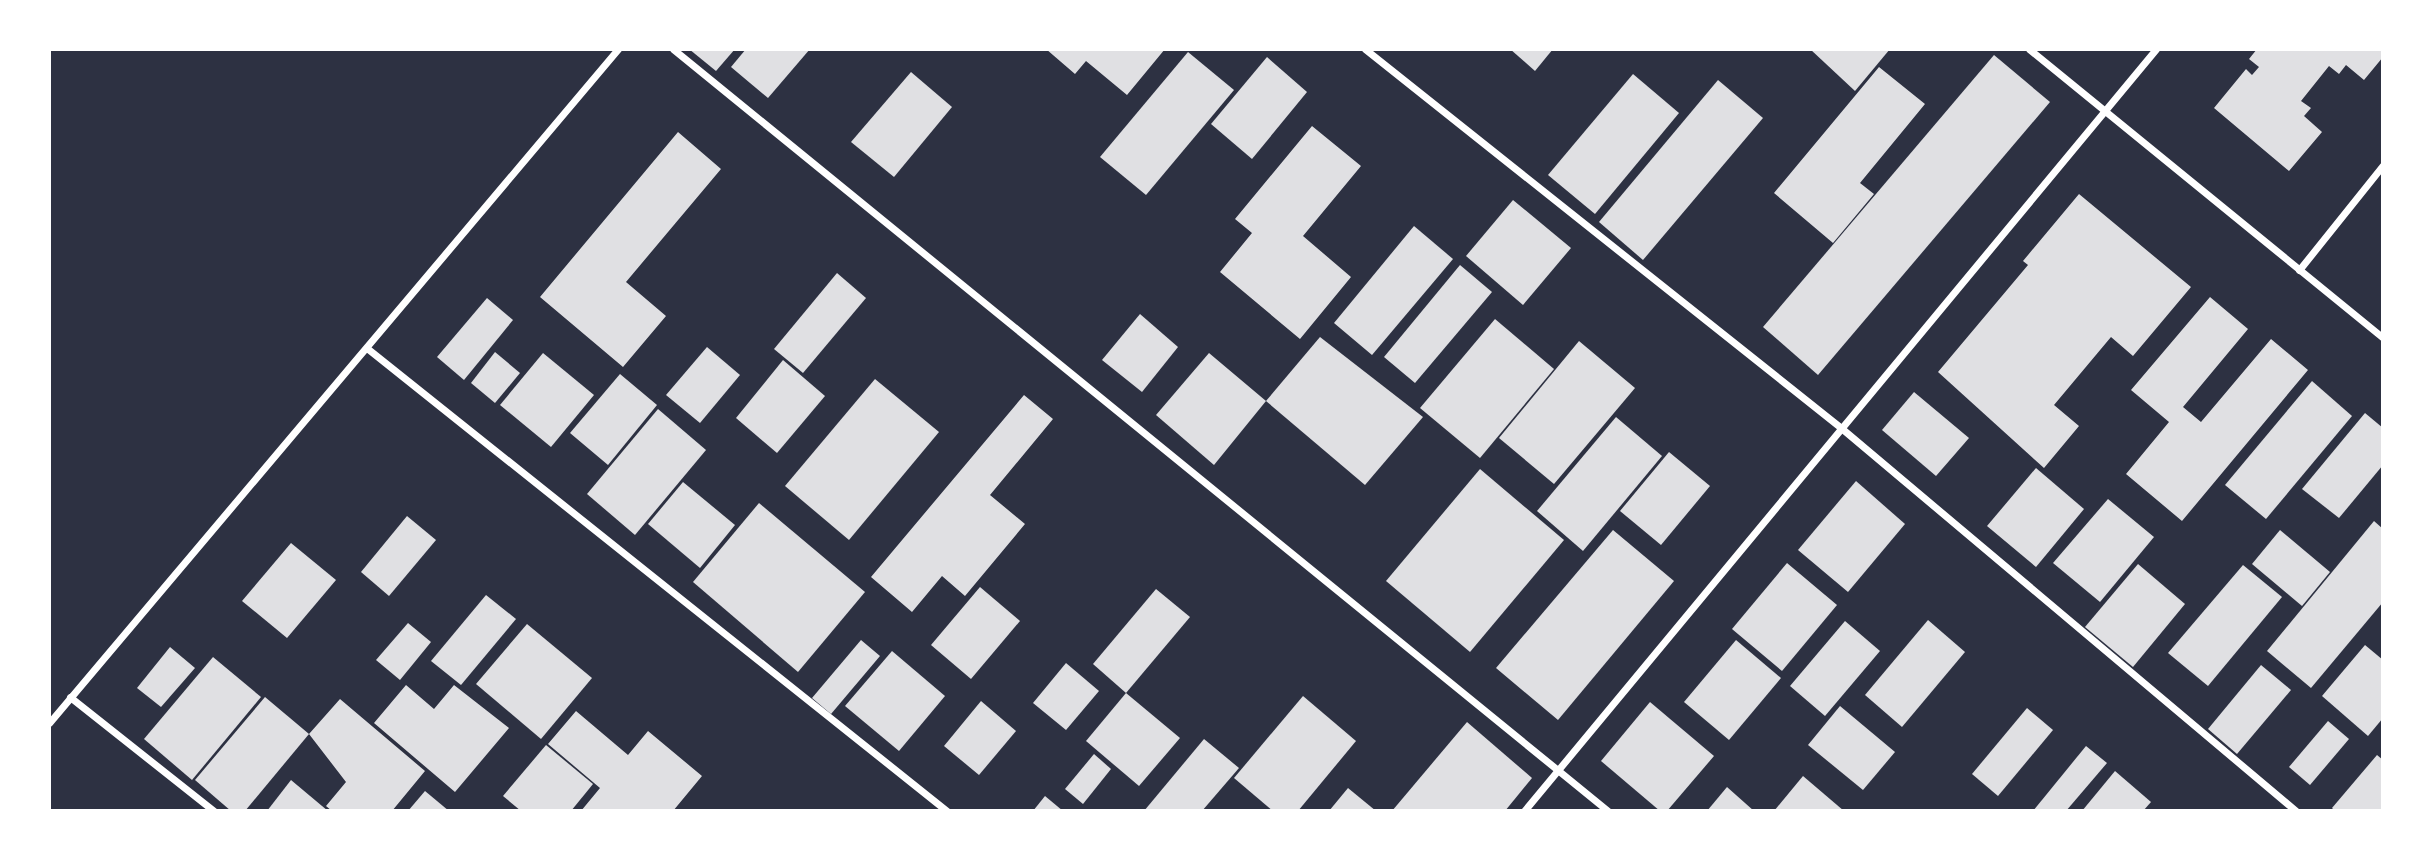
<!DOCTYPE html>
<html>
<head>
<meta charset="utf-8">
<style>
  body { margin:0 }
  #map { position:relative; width:2432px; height:860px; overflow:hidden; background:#2d3142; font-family:"DejaVu Sans",sans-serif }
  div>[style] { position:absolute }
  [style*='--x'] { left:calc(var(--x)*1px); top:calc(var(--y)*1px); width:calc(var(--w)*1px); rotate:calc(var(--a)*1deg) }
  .building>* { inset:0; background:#e0e0e3 }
  .minor>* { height:7px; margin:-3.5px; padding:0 3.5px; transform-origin:3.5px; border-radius:3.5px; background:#fff }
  span { translate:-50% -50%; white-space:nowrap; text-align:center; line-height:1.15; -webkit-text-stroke:5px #fff; paint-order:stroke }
  .frame { position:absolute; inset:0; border:51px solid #fff; pointer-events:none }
</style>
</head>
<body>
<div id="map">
  <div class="building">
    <i style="clip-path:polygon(689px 49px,735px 49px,716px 71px)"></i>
    <i style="clip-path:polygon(746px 49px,810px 49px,768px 98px,731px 67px)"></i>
    <i style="clip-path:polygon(1046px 49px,1165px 49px,1127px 95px,1086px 61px,1075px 74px)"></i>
    <i style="clip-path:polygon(1510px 49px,1553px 49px,1535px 71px)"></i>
    <i style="clip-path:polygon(1810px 49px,1890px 49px,1855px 91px)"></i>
    <i style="clip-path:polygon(2257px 49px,2383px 49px,2383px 57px,2364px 80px,2346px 65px,2339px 74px,2329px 66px,2301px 101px,2311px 108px,2304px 116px,2322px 132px,2289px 171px,2214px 108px,2246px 69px,2252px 75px,2259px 67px,2249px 59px)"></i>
    <i style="clip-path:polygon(1188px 52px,1234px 90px,1146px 195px,1100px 157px)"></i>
    <i style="clip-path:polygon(1994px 55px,2050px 102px,1818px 375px,1763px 327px)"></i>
    <i style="clip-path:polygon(1267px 57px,1307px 92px,1252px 159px,1211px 124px)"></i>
    <i style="clip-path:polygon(1879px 67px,1925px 104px,1860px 183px,1874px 194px,1833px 243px,1774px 193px)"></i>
    <i style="clip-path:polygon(911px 72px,952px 107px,894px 177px,851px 142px)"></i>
    <i style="clip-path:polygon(1633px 74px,1679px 113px,1595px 214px,1548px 175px)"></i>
    <i style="clip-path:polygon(1718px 80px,1763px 118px,1643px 260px,1599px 222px)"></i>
    <i style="clip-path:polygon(1312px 126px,1361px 166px,1303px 236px,1351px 277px,1300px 339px,1220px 272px,1252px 233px,1235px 219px)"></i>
    <i style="clip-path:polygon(678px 132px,721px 169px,626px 282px,666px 316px,623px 367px,540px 297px)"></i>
    <i style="clip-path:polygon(2079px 194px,2191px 287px,2133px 356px,2111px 337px,2054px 405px,2079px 426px,2044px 468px,1938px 372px,2028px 265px,2023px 261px)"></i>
    <i style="clip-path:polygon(1513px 200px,1571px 248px,1523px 305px,1466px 256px)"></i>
    <i style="clip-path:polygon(1414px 226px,1453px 259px,1372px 355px,1334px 323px)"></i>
    <i style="clip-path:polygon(1460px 265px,1492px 292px,1415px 383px,1384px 357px)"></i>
    <i style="clip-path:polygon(837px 273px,866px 298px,803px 373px,774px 349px)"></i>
    <i style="clip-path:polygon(2210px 297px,2248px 329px,2183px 407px,2201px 422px,2271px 339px,2308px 370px,2182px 521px,2126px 474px,2169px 422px,2131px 390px)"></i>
    <i style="clip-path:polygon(487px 298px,513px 320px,464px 380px,437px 357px)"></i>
    <i style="clip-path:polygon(1140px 314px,1178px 347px,1142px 392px,1102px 360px)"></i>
    <i style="clip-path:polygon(1495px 319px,1554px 369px,1480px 458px,1420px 408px)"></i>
    <i style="clip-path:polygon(1320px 337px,1423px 417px,1365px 485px,1266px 401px)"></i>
    <i style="clip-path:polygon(1579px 341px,1635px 388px,1554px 484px,1499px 438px)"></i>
    <i style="clip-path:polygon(707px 347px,740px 375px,700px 423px,666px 395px)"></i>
    <i style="clip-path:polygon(495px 352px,520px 373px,495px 403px,471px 383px)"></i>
    <i style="clip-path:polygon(543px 353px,594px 395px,551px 447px,500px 405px)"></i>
    <i style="clip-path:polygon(1209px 353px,1266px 401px,1214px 465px,1156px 415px)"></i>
    <i style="clip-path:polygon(783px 360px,825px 396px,777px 453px,736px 418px)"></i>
    <i style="clip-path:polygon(620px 374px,657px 405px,608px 465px,570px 433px)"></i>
    <i style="clip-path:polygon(875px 379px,939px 432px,849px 540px,785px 486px)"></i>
    <i style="clip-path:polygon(2312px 381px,2352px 416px,2266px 519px,2225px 485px)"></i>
    <i style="clip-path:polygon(1914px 392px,1969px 438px,1936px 476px,1882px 430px)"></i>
    <i style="clip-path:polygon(1024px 395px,1053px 419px,990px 495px,1025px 524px,965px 596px,942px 576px,912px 612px,871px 577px)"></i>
    <i style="clip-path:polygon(658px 409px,706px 450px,635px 535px,587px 494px)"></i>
    <i style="clip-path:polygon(2365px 413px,2383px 428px,2383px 465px,2339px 518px,2302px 489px)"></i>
    <i style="clip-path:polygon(1616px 417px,1662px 456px,1583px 551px,1537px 511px)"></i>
    <i style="clip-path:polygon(1669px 452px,1710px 486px,1661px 545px,1620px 511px)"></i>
    <i style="clip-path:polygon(2036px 468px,2084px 509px,2036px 567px,1987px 526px)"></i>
    <i style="clip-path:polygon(1480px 469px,1564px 540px,1470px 652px,1386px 581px)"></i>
    <i style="clip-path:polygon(1856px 481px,1905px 524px,1848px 592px,1798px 550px)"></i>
    <i style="clip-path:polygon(683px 482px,735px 525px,700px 568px,648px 524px)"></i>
    <i style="clip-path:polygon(2108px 499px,2154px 537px,2100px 602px,2053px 563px)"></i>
    <i style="clip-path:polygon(759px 503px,865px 592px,798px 672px,693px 582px)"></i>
    <i style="clip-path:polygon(407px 516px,436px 540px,389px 596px,361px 572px)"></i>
    <i style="clip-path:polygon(2374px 521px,2383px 529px,2383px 602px,2311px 688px,2267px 651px)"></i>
    <i style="clip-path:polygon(1613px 530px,1674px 581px,1558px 720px,1496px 668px)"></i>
    <i style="clip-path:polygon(2280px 530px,2330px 572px,2302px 606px,2252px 564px)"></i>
    <i style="clip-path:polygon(291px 543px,336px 580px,287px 638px,242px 601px)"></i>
    <i style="clip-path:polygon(1787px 563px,1837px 605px,1782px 671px,1732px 629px)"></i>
    <i style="clip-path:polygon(2138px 564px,2185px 604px,2133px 667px,2085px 627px)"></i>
    <i style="clip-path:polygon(2243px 565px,2282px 597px,2208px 686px,2168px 653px)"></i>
    <i style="clip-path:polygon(980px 587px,1020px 621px,971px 679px,931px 645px)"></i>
    <i style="clip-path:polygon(1156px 589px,1190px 617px,1126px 693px,1093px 664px)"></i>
    <i style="clip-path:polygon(486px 595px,516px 619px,461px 685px,431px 661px)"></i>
    <i style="clip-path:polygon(1928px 620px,1965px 652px,1902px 727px,1865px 695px)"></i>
    <i style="clip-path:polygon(1845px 621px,1880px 651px,1825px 716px,1790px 686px)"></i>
    <i style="clip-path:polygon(408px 623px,431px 642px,400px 680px,376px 660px)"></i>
    <i style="clip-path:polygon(527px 624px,592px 678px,541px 739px,476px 684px)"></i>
    <i style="clip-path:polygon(861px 640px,880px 656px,831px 714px,812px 698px)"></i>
    <i style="clip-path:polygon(1736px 640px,1781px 678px,1729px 740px,1684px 702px)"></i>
    <i style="clip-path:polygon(2365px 645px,2383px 660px,2383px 718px,2368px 736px,2322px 696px)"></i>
    <i style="clip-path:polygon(170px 647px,195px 668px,161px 707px,137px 688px)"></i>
    <i style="clip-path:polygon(892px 651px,945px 696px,899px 751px,845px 706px)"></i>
    <i style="clip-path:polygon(213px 657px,261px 697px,192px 780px,144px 739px)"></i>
    <i style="clip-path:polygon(1066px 663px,1099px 691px,1066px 730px,1033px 703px)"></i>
    <i style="clip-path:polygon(2261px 665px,2291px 690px,2237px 754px,2208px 729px)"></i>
    <i style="clip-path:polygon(406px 685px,434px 709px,454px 685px,509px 728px,455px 792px,374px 723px)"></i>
    <i style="clip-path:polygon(1126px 693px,1180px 738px,1139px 786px,1086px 741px)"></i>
    <i style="clip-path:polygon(1303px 696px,1356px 741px,1298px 811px,1273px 811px,1234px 778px)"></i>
    <i style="clip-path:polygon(265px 697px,309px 734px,245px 811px,231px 811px,195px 780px)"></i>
    <i style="clip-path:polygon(340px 699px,425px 771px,392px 811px,332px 811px,326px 806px,346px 782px,309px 734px)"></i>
    <i style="clip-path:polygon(981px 701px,1016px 731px,979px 775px,944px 746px)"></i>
    <i style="clip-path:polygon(1650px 702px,1714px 756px,1667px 811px,1660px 811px,1601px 761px)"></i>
    <i style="clip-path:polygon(1840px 706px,1895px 752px,1863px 790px,1808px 745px)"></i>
    <i style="clip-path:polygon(2027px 708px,2053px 730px,1998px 796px,1972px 774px)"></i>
    <i style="clip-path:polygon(576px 711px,628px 755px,648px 731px,702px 776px,673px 811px,581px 811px,600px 788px,548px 744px)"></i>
    <i style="clip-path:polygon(2328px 721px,2349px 739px,2310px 785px,2289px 767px)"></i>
    <i style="clip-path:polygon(1467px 722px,1532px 778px,1505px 811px,1392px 811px)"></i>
    <i style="clip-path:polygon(1204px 739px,1239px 768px,1202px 811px,1144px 811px)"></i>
    <i style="clip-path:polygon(546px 745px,593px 784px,571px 811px,521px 811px,503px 796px)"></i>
    <i style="clip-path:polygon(2086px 746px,2107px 763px,2066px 811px,2033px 811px)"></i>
    <i style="clip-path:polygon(1094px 754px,1111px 769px,1083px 804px,1065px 789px)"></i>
    <i style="clip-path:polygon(2377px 755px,2383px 760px,2383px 811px,2335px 811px,2332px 808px)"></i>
    <i style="clip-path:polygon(2115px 771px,2151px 802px,2143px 811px,2082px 811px)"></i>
    <i style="clip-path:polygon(1803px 776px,1844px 811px,1774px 811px)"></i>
    <i style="clip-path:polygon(291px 780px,328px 811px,267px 811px)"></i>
    <i style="clip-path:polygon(1727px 787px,1754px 811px,1707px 811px)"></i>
    <i style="clip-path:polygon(1348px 788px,1376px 811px,1329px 811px)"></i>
    <i style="clip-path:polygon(425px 791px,449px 811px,408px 811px)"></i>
    <i style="clip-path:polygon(1045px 796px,1063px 811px,1033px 811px)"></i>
  </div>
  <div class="minor">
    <i style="--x:673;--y:49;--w:1206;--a:39.18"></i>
    <i style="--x:1365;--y:49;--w:607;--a:38.51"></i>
    <i style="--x:1840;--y:427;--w:596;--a:40.1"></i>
    <i style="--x:2029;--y:49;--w:457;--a:39.2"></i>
    <i style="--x:2299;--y:270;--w:134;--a:-51.3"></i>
    <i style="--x:368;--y:349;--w:741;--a:38.59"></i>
    <i style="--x:70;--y:697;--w:184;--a:38.4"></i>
    <i style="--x:49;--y:723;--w:882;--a:-49.83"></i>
    <i style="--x:1524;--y:811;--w:990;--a:-50.33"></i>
  </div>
  <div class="frame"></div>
</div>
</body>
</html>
